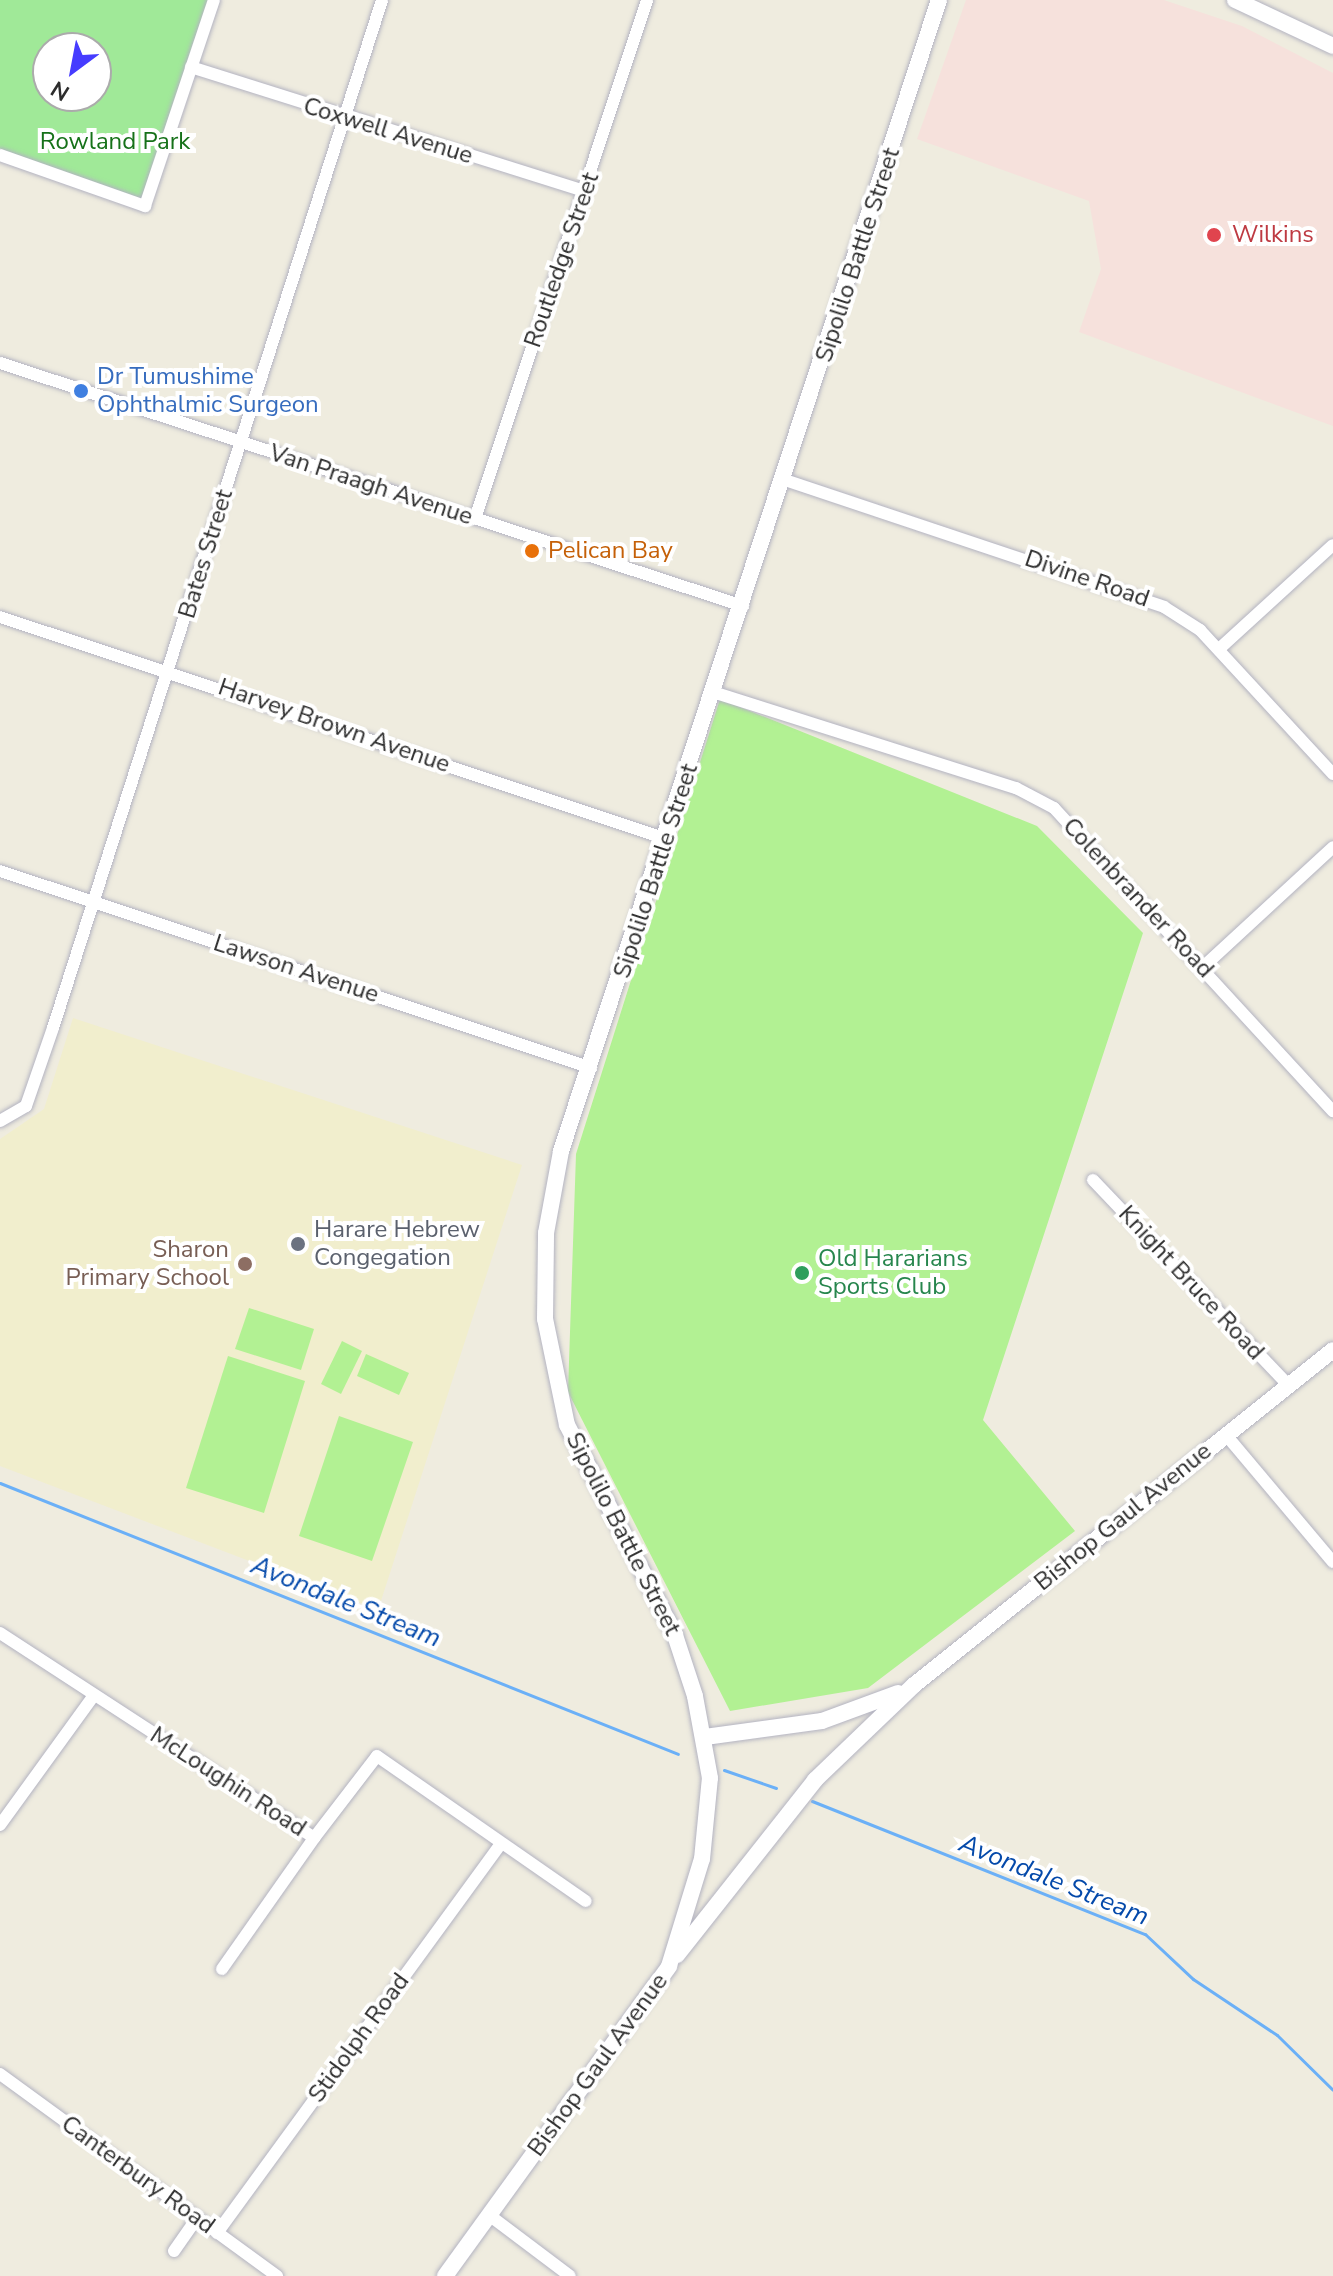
<!DOCTYPE html>
<html>
<head>
<meta charset="utf-8">
<style>
  body { margin:0 }
  #map { position:relative; width:1333px; height:2276px; overflow:hidden; background:#efecdf; font-family:"Nunito Sans",sans-serif }
  div>[style] { position:absolute }
  [style*='--x'] { left:calc(var(--x)*1px); top:calc(var(--y)*1px); width:calc(var(--w)*1px); rotate:calc(var(--a)*1deg) }
  .education>* { inset:0; background:#f1eecd }
  .medical>* { inset:0; background:#f6e1dc }
  .green>* { inset:0; background:#a0e998 }
  .pitch>* { inset:0; background:#b2f193 }
  .stream>* { height:3px; margin:-1.5px; padding:0 1.5px; transform-origin:1.5px; border-radius:1.5px; background:#6bb0f7 }
  .roads { filter:drop-shadow(0 0 2px #b3b3c1) drop-shadow(0 0 2px #b3b3c1) }
  .minor>* { height:12px; margin:-6px; padding:0 6px; transform-origin:6px; border-radius:6px; background:#fff }
  .secondary>* { height:16px; margin:-8px; padding:0 8px; transform-origin:8px; border-radius:8px; background:#fff }
  .dots>* { width:22px; height:22px; translate:-50% -50%; box-sizing:border-box; border:4px solid #fff; border-radius:50% }
  span { translate:-50% -50%; white-space:nowrap; text-align:center; line-height:1.15; -webkit-text-stroke:8px #fff; paint-order:stroke }
  .street-label { font-size:24px; color:#2d2d2d }
  .park-label { font-size:24px; color:#167119 }
  .health-label { font-size:24px; color:#be3a42 }
  .left { translate:0 -50%; text-align:left }
  .shop-label { font-size:24px; color:#366cbe }
  .food-label { font-size:24px; color:#c56008 }
  .worship-label { font-size:24px; color:#5b616d }
  .education-label { font-size:24px; color:#785e54 }
  .right { translate:-100% -50%; text-align:right }
  .leisure-label { font-size:24px; color:#27864d }
  .water-label { font-size:26px; color:#0449aa; font-style:italic }
  .north { position:absolute; left:32px; top:32px; width:80px; height:80px; box-sizing:border-box; background:#fff; border:2px solid #ababab; border-radius:50%; rotate:212deg; font-size:22px; font-weight:700; line-height:32px; text-align:center; color:#2d2d2d }
  .north::after { content:''; display:block; margin:auto; width:28px; height:36px; background:#463cff; clip-path:polygon(50% 0,100% 100%,50% 72%,0 100%) }
</style>
</head>
<body>
<div id="map">
  <div class="education">
    <i style="clip-path:polygon(73px 1018px,522px 1165px,378px 1610px,0 1466px,0 1139px,44px 1109px)"></i>
  </div>
  <div class="medical">
    <i style="clip-path:polygon(966px 0,1164px 0,1242px 26px,1333px 73px,1333px 426px,1079px 332px,1101px 269px,1089px 201px,917px 139px)"></i>
  </div>
  <div class="green">
    <i style="clip-path:polygon(evenodd,0 0,212px 0,146px 206px,0 152px,0 0,48px 48px,96px 48px,96px 96px,48px 96px,48px 48px)"></i>
  </div>
  <div class="pitch">
    <i style="clip-path:polygon(720px 699px,1037px 826px,1143px 933px,983px 1420px,1075px 1531px,868px 1688px,730px 1711px,568px 1392px,576px 1154px)"></i>
    <i style="clip-path:polygon(249px 1308px,314px 1329px,301px 1370px,235px 1349px)"></i>
    <i style="clip-path:polygon(342px 1341px,362px 1351px,341px 1394px,321px 1384px)"></i>
    <i style="clip-path:polygon(366px 1354px,409px 1373px,399px 1395px,357px 1376px)"></i>
    <i style="clip-path:polygon(228px 1356px,305px 1381px,264px 1513px,186px 1488px)"></i>
    <i style="clip-path:polygon(339px 1416px,413px 1442px,372px 1561px,299px 1536px)"></i>
  </div>
  <div class="stream">
    <i style="--x:0;--y:1483;--w:730;--a:21.79"></i>
    <i style="--x:724;--y:1770;--w:55;--a:19.1"></i>
    <i style="--x:812;--y:1801;--w:359;--a:21.8"></i>
    <i style="--x:1145;--y:1934;--w:66;--a:43.2"></i>
    <i style="--x:1193;--y:1979;--w:101;--a:33.7"></i>
    <i style="--x:1277;--y:2035;--w:78;--a:44.5"></i>
  </div>
  <div class="roads">
    <div class="minor">
      <i style="--x:191;--y:67;--w:413;--a:17.5"></i>
      <i style="--x:0;--y:155;--w:154;--a:19.4"></i>
      <i style="--x:145;--y:206;--w:217;--a:-71.5"></i>
      <i style="--x:0;--y:363;--w:782;--a:18.11"></i>
      <i style="--x:782;--y:479;--w:403;--a:18.5"></i>
      <i style="--x:1164;--y:607;--w:43;--a:32.6"></i>
      <i style="--x:1200;--y:630;--w:196;--a:47.3"></i>
      <i style="--x:475;--y:519;--w:547;--a:-71.66"></i>
      <i style="--x:0;--y:617;--w:702;--a:18.43"></i>
      <i style="--x:1219;--y:649;--w:154;--a:-42.4"></i>
      <i style="--x:716;--y:693;--w:315;--a:17.6"></i>
      <i style="--x:1016;--y:788;--w:43;--a:27.8"></i>
      <i style="--x:1054;--y:808;--w:412;--a:47.4"></i>
      <i style="--x:0;--y:871;--w:623;--a:18.43"></i>
      <i style="--x:1202;--y:968;--w:178;--a:-42.7"></i>
      <i style="--x:0;--y:1121;--w:30;--a:-30"></i>
      <i style="--x:26;--y:1106;--w:83;--a:-70.9"></i>
      <i style="--x:53;--y:1028;--w:1079;--a:-72.25"></i>
      <i style="--x:1093;--y:1180;--w:284;--a:46.4"></i>
      <i style="--x:1226;--y:1435;--w:166;--a:49.9"></i>
      <i style="--x:0;--y:1633;--w:375;--a:33.1"></i>
      <i style="--x:314;--y:1838;--w:103;--a:-52.5"></i>
      <i style="--x:377;--y:1756;--w:254;--a:34.8"></i>
      <i style="--x:0;--y:1825;--w:160;--a:-54.1"></i>
      <i style="--x:222;--y:1969;--w:160;--a:-54.9"></i>
      <i style="--x:0;--y:2074;--w:343;--a:36.1"></i>
      <i style="--x:489;--y:2215;--w:101;--a:37"></i>
      <i style="--x:217;--y:2233;--w:482;--a:-53.9"></i>
      <i style="--x:174;--y:2251;--w:40;--a:-55.1"></i>
    </div>
    <div class="secondary">
      <i style="--x:1235;--y:0;--w:108;--a:25.1"></i>
      <i style="--x:705;--y:1737;--w:118;--a:-7.8"></i>
      <i style="--x:822;--y:1721;--w:81;--a:-20.2"></i>
      <i style="--x:677;--y:1955;--w:223;--a:-51.7"></i>
      <i style="--x:815;--y:1780;--w:137;--a:-43.8"></i>
      <i style="--x:914;--y:1685;--w:536;--a:-38.64"></i>
      <i style="--x:445;--y:2276;--w:382;--a:-54.1"></i>
      <i style="--x:669;--y:1966;--w:112;--a:-72.9"></i>
      <i style="--x:702;--y:1859;--w:81;--a:-84.4"></i>
      <i style="--x:710;--y:1778;--w:83;--a:-100.4"></i>
      <i style="--x:695;--y:1696;--w:64;--a:-108.2"></i>
      <i style="--x:675;--y:1635;--w:236;--a:-117.2"></i>
      <i style="--x:567;--y:1425;--w:108;--a:-101.7"></i>
      <i style="--x:545;--y:1319;--w:86;--a:-89.3"></i>
      <i style="--x:546;--y:1233;--w:83;--a:-79.6"></i>
      <i style="--x:561;--y:1151;--w:1211;--a:-71.82"></i>
    </div>
  </div>
  <div class="dots">
    <i style="left:1214px;top:235px;background:#e0444e"></i>
    <i style="left:81px;top:391px;background:#3f7fe0"></i>
    <i style="left:532px;top:551px;background:#e8710a"></i>
    <i style="left:298px;top:1244px;background:#6b7280"></i>
    <i style="left:245px;top:1264px;background:#8d6e63"></i>
    <i style="left:802px;top:1273px;background:#2e9e5b"></i>
  </div>
  <div class="street-label">
    <span style="left:388px;top:131px;rotate:17deg">Coxwell Avenue</span>
    <span style="left:858px;top:255px;rotate:-72deg">Sipolilo Battle Street</span>
    <span style="left:562px;top:260px;rotate:-71deg">Routledge Street</span>
    <span style="left:371px;top:485px;rotate:18deg">Van Praagh Avenue</span>
    <span style="left:206px;top:554px;rotate:-73deg">Bates Street</span>
    <span style="left:1087px;top:579px;rotate:19deg">Divine Road</span>
    <span style="left:334px;top:726px;rotate:19deg">Harvey Brown Avenue</span>
    <span style="left:656px;top:871px;rotate:-72deg">Sipolilo Battle Street</span>
    <span style="left:1138px;top:898px;rotate:47deg">Colenbrander Road</span>
    <span style="left:296px;top:969px;rotate:18deg">Lawson Avenue</span>
    <span style="left:1191px;top:1283px;rotate:47deg">Knight Bruce Road</span>
    <span style="left:1123px;top:1517px;rotate:-39deg">Bishop Gaul Avenue</span>
    <span style="left:623px;top:1534px;rotate:63deg">Sipolilo Battle Street</span>
    <span style="left:228px;top:1782px;rotate:33deg">McLoughin Road</span>
    <span style="left:359px;top:2038px;rotate:-54deg">Stidolph Road</span>
    <span style="left:598px;top:2065px;rotate:-54deg">Bishop Gaul Avenue</span>
    <span style="left:138px;top:2175px;rotate:36deg">Canterbury Road</span>
  </div>
  <div class="park-label">
    <span style="left:115px;top:142px">Rowland Park</span>
  </div>
  <div class="health-label">
    <span class="left" style="left:1232px;top:235px">Wilkins</span>
  </div>
  <div class="shop-label">
    <span class="left" style="left:97px;top:391px">Dr Tumushime<br>Ophthalmic Surgeon</span>
  </div>
  <div class="food-label">
    <span class="left" style="left:548px;top:551px">Pelican Bay</span>
  </div>
  <div class="worship-label">
    <span class="left" style="left:314px;top:1244px">Harare Hebrew<br>Congegation</span>
  </div>
  <div class="education-label">
    <span class="right" style="left:229px;top:1264px">Sharon<br>Primary School</span>
  </div>
  <div class="leisure-label">
    <span class="left" style="left:818px;top:1273px">Old Hararians<br>Sports Club</span>
  </div>
  <div class="water-label">
    <span style="left:346px;top:1602px;rotate:22deg">Avondale Stream</span>
    <span style="left:1054px;top:1880px;rotate:22deg">Avondale Stream</span>
  </div>
  <div class="north">N</div>
</div>
</body>
</html>
